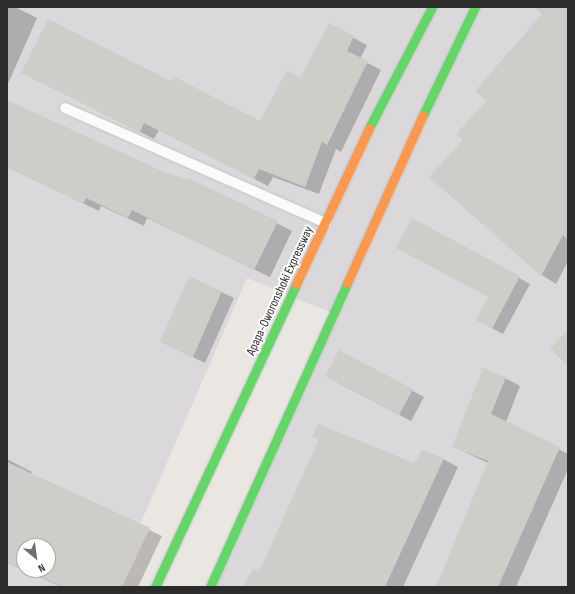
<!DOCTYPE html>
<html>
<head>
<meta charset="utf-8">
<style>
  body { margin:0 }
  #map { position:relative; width:575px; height:594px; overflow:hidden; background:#eae7e3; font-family:"Sofia Sans Condensed",sans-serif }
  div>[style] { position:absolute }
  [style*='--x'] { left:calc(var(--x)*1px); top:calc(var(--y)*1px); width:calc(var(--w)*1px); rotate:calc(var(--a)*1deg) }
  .industrial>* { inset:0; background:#dad8da }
  .shadow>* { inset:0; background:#0003 }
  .building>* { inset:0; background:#cfcdca }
  .roads { filter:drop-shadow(0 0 1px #c4c3c2) drop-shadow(0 0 1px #c4c3c2) }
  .lane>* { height:10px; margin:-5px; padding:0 5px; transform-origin:5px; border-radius:5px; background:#fcfbfb }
  .fast>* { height:9px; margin:-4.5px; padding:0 4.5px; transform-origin:4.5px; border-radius:4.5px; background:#63d668 }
  .slow>* { height:9px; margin:-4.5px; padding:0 4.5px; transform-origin:4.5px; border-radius:4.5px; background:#ff974d }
  span { translate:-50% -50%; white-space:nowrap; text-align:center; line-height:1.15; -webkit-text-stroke:4px #fff; paint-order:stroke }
  .street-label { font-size:13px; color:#2c2c2c }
  .frame { position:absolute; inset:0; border:8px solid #2c2c2c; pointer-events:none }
  .north { position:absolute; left:16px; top:538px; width:40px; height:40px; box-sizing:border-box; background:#fff; border:1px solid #ababab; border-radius:50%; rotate:151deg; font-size:11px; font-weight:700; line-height:16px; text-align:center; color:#2c2c2c }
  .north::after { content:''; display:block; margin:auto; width:14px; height:18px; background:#6e6d6c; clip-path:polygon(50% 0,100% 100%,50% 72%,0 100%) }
</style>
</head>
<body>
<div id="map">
  <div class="industrial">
    <i style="clip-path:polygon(evenodd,7px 7px,568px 7px,568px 587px,211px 587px,335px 314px,247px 278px,113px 587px,7px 587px,7px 7px,24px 546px,48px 546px,48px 570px,24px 570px,24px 546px)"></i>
  </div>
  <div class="shadow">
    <i style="clip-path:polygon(7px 7px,15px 7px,37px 18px,7px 86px)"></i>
    <i style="clip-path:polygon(535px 7px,568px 7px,568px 261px,556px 284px,542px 275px,431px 177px,464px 140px,543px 14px)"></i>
    <i style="clip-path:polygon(329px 25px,367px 45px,360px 59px,381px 70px,341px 152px,336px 149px,319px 194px,273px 177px,268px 186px,159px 130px,154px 139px,23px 73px,171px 82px,260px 122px,301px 79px)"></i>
    <i style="clip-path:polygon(7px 103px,159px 171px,188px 182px,189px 179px,292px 231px,270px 277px,147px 218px,144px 226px,101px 206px,99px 211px,7px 167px)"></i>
    <i style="clip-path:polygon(412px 220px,530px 284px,503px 334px,488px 326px,489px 297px)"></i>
    <i style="clip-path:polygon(189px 277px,234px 298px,205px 363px,161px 342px)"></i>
    <i style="clip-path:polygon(339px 351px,424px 397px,411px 421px,338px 383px)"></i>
    <i style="clip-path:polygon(505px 378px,520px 386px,506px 422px,568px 454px,568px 469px,516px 587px,437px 587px,488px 463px,454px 447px)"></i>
    <i style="clip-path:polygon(313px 436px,414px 464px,443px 459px,458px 467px,403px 587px,244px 587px,259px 574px,320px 440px)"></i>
    <i style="clip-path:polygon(evenodd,7px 459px,32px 472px,31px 474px,162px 536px,138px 587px,62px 587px,7px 563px,7px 459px,24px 546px,48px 546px,48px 570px,24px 570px,24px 546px)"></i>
  </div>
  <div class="building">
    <i style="clip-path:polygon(534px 7px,568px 7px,568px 240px,563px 235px,541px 276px,429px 177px,463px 140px,456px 134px,486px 101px,475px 91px,542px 14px)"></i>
    <i style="clip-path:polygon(48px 19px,171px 81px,173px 76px,260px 121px,287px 70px,300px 78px,329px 23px,354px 36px,347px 51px,368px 61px,327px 145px,322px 142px,305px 187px,259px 169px,254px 179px,144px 123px,140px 132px,21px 73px)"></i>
    <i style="clip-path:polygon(7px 100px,160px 170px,187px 180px,188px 178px,278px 221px,254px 270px,132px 210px,128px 218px,86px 198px,83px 204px,7px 167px)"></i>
    <i style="clip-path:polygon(412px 218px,520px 276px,492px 329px,476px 320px,488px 297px,396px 248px)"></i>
    <i style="clip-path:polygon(189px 276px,222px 291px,193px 357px,160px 342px)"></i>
    <i style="clip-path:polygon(568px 329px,568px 366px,550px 349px)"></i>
    <i style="clip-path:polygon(339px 350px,413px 389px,399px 415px,325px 376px)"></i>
    <i style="clip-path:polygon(483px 368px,506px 377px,491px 414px,560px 447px,498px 587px,436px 587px,488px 461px,452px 447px)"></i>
    <i style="clip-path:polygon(319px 424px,414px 463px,422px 450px,444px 458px,385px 587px,243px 587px,253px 569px,259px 572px,319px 439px,312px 436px)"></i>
    <i style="clip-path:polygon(evenodd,7px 462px,150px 528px,122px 587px,64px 587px,7px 563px,7px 462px,24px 546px,48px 546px,48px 570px,24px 570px,24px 546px)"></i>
  </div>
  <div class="roads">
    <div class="lane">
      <i style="--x:65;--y:108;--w:285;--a:23.8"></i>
    </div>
    <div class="fast">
      <i style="--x:423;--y:115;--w:120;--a:-64.3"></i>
      <i style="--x:369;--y:128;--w:136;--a:-62.5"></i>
      <i style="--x:155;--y:587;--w:334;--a:-65"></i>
      <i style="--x:210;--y:587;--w:333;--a:-65.7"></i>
    </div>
    <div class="slow">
      <i style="--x:347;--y:283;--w:184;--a:-65.7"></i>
      <i style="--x:296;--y:284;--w:172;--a:-64.9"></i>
    </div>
  </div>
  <div class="street-label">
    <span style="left:280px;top:291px;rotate:-65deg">Apapa-Oworonshoki Expressway</span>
  </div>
  <div class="frame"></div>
  <div class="north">N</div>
</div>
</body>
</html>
